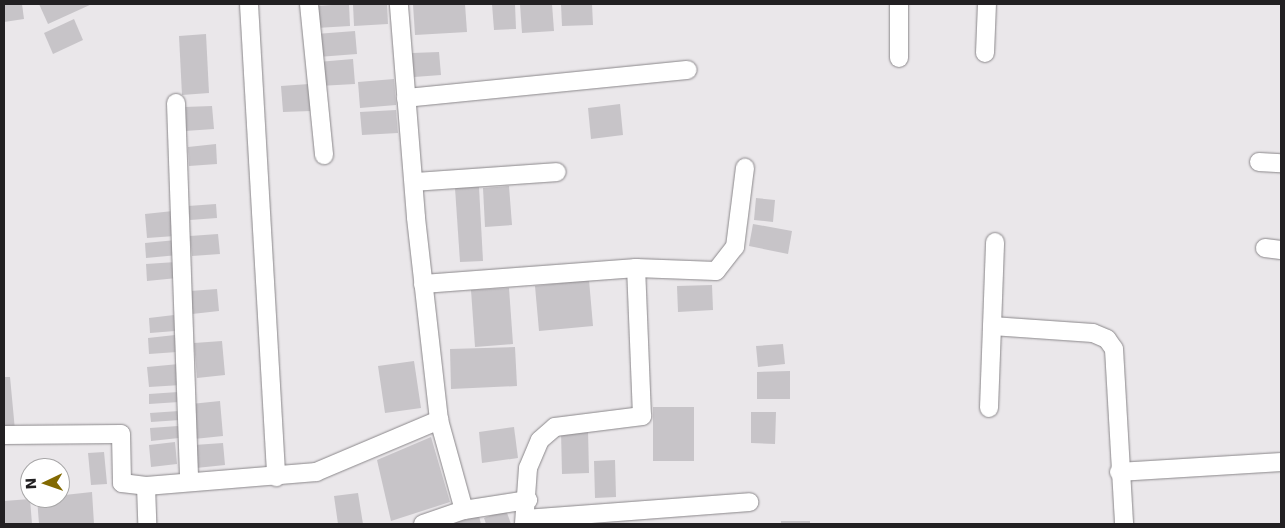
<!DOCTYPE html>
<html>
<head>
<meta charset="utf-8">
<style>
  body { margin:0 }
  #map { position:relative; width:1285px; height:528px; overflow:hidden; background:#eae7ea; font-family:"DejaVu Sans",sans-serif }
  div>[style] { position:absolute }
  [style*='--x'] { left:calc(var(--x)*1px); top:calc(var(--y)*1px); width:calc(var(--w)*1px); rotate:calc(var(--a)*1deg) }
  .building>* { inset:0; background:#c7c4c8 }
  .roads { filter:drop-shadow(0 0 1px #8a878a) drop-shadow(0 0 1px #8a878a) }
  .minor>* { height:18px; margin:-9px; padding:0 9px; transform-origin:9px; border-radius:9px; background:#fff }
  span { translate:-50% -50%; white-space:nowrap; text-align:center; line-height:1.15; -webkit-text-stroke:4px #fff; paint-order:stroke }
  .frame { position:absolute; inset:0; border:5px solid #222022; pointer-events:none }
  .north { position:absolute; left:20px; top:458px; width:50px; height:50px; box-sizing:border-box; background:#fff; border:1px solid #a7a6a7; border-radius:50%; rotate:267deg; font-size:14px; font-weight:700; line-height:20px; text-align:center; color:#222022 }
  .north::after { content:''; display:block; margin:auto; width:18px; height:22px; background:#826901; clip-path:polygon(50% 0,100% 100%,50% 72%,0 100%) }
</style>
</head>
<body>
<div id="map">
  <div class="building">
    <i style="clip-path:polygon(22px 4px,24px 19px,4px 22px,4px 5px)"></i>
    <i style="clip-path:polygon(39px 4px,92px 4px,48px 24px)"></i>
    <i style="clip-path:polygon(349px 4px,350px 26px,316px 28px,315px 6px)"></i>
    <i style="clip-path:polygon(353px 4px,387px 4px,388px 24px,354px 26px)"></i>
    <i style="clip-path:polygon(413px 4px,465px 4px,467px 32px,415px 35px)"></i>
    <i style="clip-path:polygon(492px 4px,515px 4px,516px 29px,494px 30px)"></i>
    <i style="clip-path:polygon(520px 4px,552px 4px,554px 31px,522px 33px)"></i>
    <i style="clip-path:polygon(561px 4px,592px 4px,593px 25px,562px 26px)"></i>
    <i style="clip-path:polygon(74px 19px,83px 40px,53px 54px,44px 33px)"></i>
    <i style="clip-path:polygon(355px 31px,357px 54px,318px 57px,316px 34px)"></i>
    <i style="clip-path:polygon(206px 34px,209px 93px,182px 95px,179px 36px)"></i>
    <i style="clip-path:polygon(439px 52px,441px 75px,414px 77px,412px 53px)"></i>
    <i style="clip-path:polygon(353px 59px,355px 84px,319px 86px,318px 62px)"></i>
    <i style="clip-path:polygon(394px 79px,396px 105px,360px 108px,358px 82px)"></i>
    <i style="clip-path:polygon(309px 84px,311px 111px,283px 112px,281px 86px)"></i>
    <i style="clip-path:polygon(620px 104px,623px 135px,591px 139px,588px 108px)"></i>
    <i style="clip-path:polygon(212px 106px,214px 129px,185px 131px,184px 107px)"></i>
    <i style="clip-path:polygon(396px 110px,398px 133px,362px 135px,360px 112px)"></i>
    <i style="clip-path:polygon(216px 144px,217px 164px,189px 166px,188px 147px)"></i>
    <i style="clip-path:polygon(509px 186px,512px 225px,485px 227px,483px 188px)"></i>
    <i style="clip-path:polygon(479px 187px,483px 261px,460px 262px,455px 188px)"></i>
    <i style="clip-path:polygon(756px 198px,775px 200px,773px 222px,754px 220px)"></i>
    <i style="clip-path:polygon(216px 204px,217px 218px,190px 220px,188px 206px)"></i>
    <i style="clip-path:polygon(173px 211px,175px 236px,147px 238px,145px 214px)"></i>
    <i style="clip-path:polygon(753px 224px,792px 231px,788px 254px,749px 246px)"></i>
    <i style="clip-path:polygon(218px 234px,220px 254px,192px 256px,190px 236px)"></i>
    <i style="clip-path:polygon(176px 240px,178px 255px,146px 258px,145px 243px)"></i>
    <i style="clip-path:polygon(176px 262px,177px 278px,147px 281px,146px 264px)"></i>
    <i style="clip-path:polygon(589px 280px,593px 326px,539px 331px,535px 286px)"></i>
    <i style="clip-path:polygon(712px 285px,713px 310px,678px 312px,677px 286px)"></i>
    <i style="clip-path:polygon(509px 288px,513px 344px,475px 347px,471px 290px)"></i>
    <i style="clip-path:polygon(217px 289px,219px 311px,192px 314px,190px 291px)"></i>
    <i style="clip-path:polygon(174px 315px,175px 331px,150px 333px,149px 318px)"></i>
    <i style="clip-path:polygon(175px 335px,177px 352px,149px 354px,148px 338px)"></i>
    <i style="clip-path:polygon(222px 341px,225px 375px,197px 378px,194px 343px)"></i>
    <i style="clip-path:polygon(783px 344px,785px 364px,758px 367px,756px 346px)"></i>
    <i style="clip-path:polygon(515px 347px,517px 386px,451px 389px,450px 349px)"></i>
    <i style="clip-path:polygon(414px 361px,421px 408px,385px 413px,378px 366px)"></i>
    <i style="clip-path:polygon(179px 364px,181px 385px,149px 387px,147px 367px)"></i>
    <i style="clip-path:polygon(790px 371px,790px 399px,757px 399px,757px 372px)"></i>
    <i style="clip-path:polygon(4px 377px,10px 377px,15px 430px,4px 431px)"></i>
    <i style="clip-path:polygon(178px 392px,179px 402px,149px 404px,149px 394px)"></i>
    <i style="clip-path:polygon(220px 401px,223px 436px,194px 439px,191px 404px)"></i>
    <i style="clip-path:polygon(653px 407px,694px 407px,694px 461px,653px 461px)"></i>
    <i style="clip-path:polygon(179px 411px,180px 420px,151px 422px,150px 413px)"></i>
    <i style="clip-path:polygon(751px 412px,776px 412px,775px 444px,751px 443px)"></i>
    <i style="clip-path:polygon(178px 426px,179px 438px,151px 441px,150px 428px)"></i>
    <i style="clip-path:polygon(514px 427px,518px 458px,482px 463px,479px 432px)"></i>
    <i style="clip-path:polygon(588px 430px,589px 473px,562px 474px,561px 431px)"></i>
    <i style="clip-path:polygon(431px 437px,450px 502px,391px 521px,377px 460px)"></i>
    <i style="clip-path:polygon(175px 442px,177px 464px,151px 467px,149px 445px)"></i>
    <i style="clip-path:polygon(223px 443px,225px 465px,196px 468px,194px 445px)"></i>
    <i style="clip-path:polygon(104px 452px,107px 484px,91px 485px,88px 453px)"></i>
    <i style="clip-path:polygon(615px 460px,616px 497px,595px 498px,594px 461px)"></i>
    <i style="clip-path:polygon(92px 492px,94px 524px,39px 524px,37px 498px)"></i>
    <i style="clip-path:polygon(358px 493px,363px 524px,338px 524px,334px 496px)"></i>
    <i style="clip-path:polygon(30px 499px,32px 524px,4px 524px,4px 501px)"></i>
    <i style="clip-path:polygon(506px 510px,511px 524px,486px 524px,484px 518px)"></i>
    <i style="clip-path:polygon(479px 516px,481px 524px,450px 524px)"></i>
    <i style="clip-path:polygon(781px 521px,810px 521px,810px 524px,781px 524px)"></i>
  </div>
  <div class="roads">
    <div class="minor">
      <i style="--x:249;--y:4;--w:474;--a:86.7"></i>
      <i style="--x:309;--y:4;--w:152;--a:84.3"></i>
      <i style="--x:985;--y:53;--w:49;--a:-87.7"></i>
      <i style="--x:899;--y:58;--w:54;--a:-90"></i>
      <i style="--x:406;--y:98;--w:283;--a:-5.7"></i>
      <i style="--x:176;--y:103;--w:379;--a:88"></i>
      <i style="--x:1259;--y:162;--w:22;--a:3"></i>
      <i style="--x:414;--y:182;--w:143;--a:-4"></i>
      <i style="--x:1265;--y:248;--w:16;--a:7"></i>
      <i style="--x:423;--y:284;--w:214;--a:-4.3"></i>
      <i style="--x:636;--y:268;--w:80;--a:2.1"></i>
      <i style="--x:716;--y:271;--w:31;--a:-52"></i>
      <i style="--x:735;--y:247;--w:80;--a:-82.8"></i>
      <i style="--x:992;--y:326;--w:101;--a:4"></i>
      <i style="--x:1093;--y:333;--w:15;--a:23"></i>
      <i style="--x:1107;--y:339;--w:12;--a:55"></i>
      <i style="--x:1114;--y:349;--w:175;--a:86.7"></i>
      <i style="--x:989;--y:408;--w:166;--a:-87.9"></i>
      <i style="--x:439;--y:420;--w:93;--a:74.5"></i>
      <i style="--x:4;--y:435;--w:117;--a:-0.5"></i>
      <i style="--x:121;--y:434;--w:49;--a:88.8"></i>
      <i style="--x:122;--y:483;--w:24;--a:7"></i>
      <i style="--x:146;--y:486;--w:38;--a:88"></i>
      <i style="--x:1119;--y:472;--w:162;--a:-3.5"></i>
      <i style="--x:146;--y:486;--w:171;--a:-4.7"></i>
      <i style="--x:316;--y:472;--w:134;--a:-22.9"></i>
      <i style="--x:439;--y:420;--w:204;--a:-96.5"></i>
      <i style="--x:416;--y:217;--w:214;--a:-94.6"></i>
      <i style="--x:525;--y:519;--w:225;--a:-4.3"></i>
      <i style="--x:423;--y:524;--w:43;--a:-18.9"></i>
      <i style="--x:464;--y:510;--w:65;--a:-8.9"></i>
      <i style="--x:524;--y:524;--w:56;--a:-85.9"></i>
      <i style="--x:528;--y:468;--w:30;--a:-67"></i>
      <i style="--x:540;--y:440;--w:20;--a:-41"></i>
      <i style="--x:555;--y:427;--w:88;--a:-7.2"></i>
      <i style="--x:642;--y:416;--w:148;--a:-92.3"></i>
    </div>
  </div>
  <div class="frame"></div>
  <div class="north">N</div>
</div>
</body>
</html>
